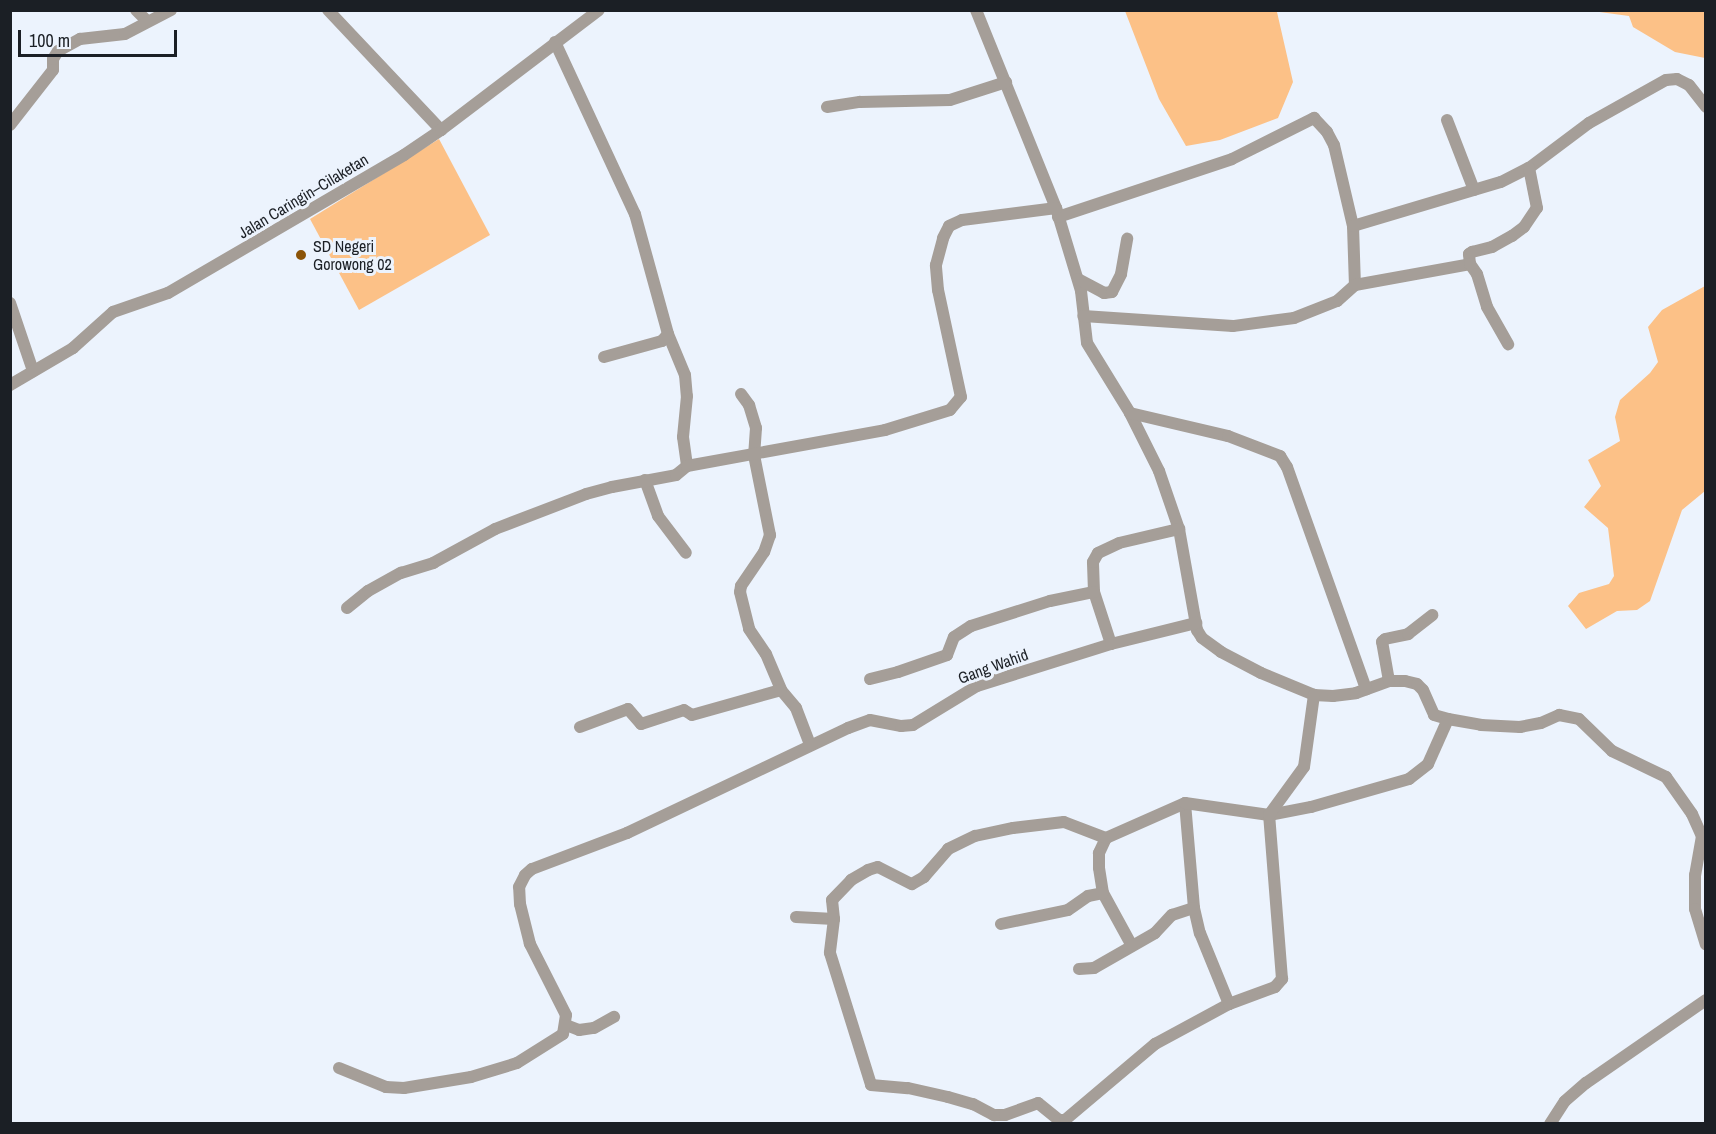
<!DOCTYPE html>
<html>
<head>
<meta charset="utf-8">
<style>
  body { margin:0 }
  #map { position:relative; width:1716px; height:1134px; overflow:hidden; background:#ecf3fd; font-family:"Archivo Narrow",sans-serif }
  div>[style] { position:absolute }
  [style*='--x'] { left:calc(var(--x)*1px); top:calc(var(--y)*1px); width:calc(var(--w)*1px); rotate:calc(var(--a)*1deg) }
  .green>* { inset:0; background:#fcc187 }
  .minor>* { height:12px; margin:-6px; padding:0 6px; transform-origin:6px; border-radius:6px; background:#a59e98 }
  .dots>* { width:16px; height:16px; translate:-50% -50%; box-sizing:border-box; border:3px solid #ecf3fd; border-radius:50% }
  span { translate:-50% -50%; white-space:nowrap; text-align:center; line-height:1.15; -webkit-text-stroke:6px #ecf3fd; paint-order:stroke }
  .street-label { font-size:16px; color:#1b1f25 }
  .poi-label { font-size:16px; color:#1b1f25 }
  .left { translate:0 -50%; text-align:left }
  .frame { position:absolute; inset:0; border:12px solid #1b1f25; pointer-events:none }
  .scale { position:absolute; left:18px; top:30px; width:159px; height:27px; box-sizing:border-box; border:3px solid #1b1f25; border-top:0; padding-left:8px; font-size:18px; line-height:21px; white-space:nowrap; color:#1b1f25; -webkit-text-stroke:4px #ecf3fd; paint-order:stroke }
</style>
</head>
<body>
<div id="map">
  <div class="green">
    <i style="clip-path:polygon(1125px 11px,1281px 11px,1277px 12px,1293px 82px,1278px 118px,1220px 140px,1186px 146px,1159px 99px)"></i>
    <i style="clip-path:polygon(1592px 11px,1705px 11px,1705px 58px,1675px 52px,1633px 27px,1629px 16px)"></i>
    <i style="clip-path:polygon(439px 139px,490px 235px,359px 310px,310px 219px)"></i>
    <i style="clip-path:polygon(1705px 286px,1705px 491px,1682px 510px,1650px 601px,1637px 610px,1617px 611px,1586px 629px,1568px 606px,1579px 593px,1609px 584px,1614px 576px,1608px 528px,1584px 507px,1601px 486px,1588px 460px,1620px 441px,1615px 417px,1620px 400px,1650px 373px,1658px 362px,1648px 327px,1662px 310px)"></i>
  </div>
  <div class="minor">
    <i style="--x:136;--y:10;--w:16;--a:45"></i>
    <i style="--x:328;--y:10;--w:165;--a:46.7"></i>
    <i style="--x:976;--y:10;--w:214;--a:68"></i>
    <i style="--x:1056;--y:208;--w:87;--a:73.2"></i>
    <i style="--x:1081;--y:291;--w:52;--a:83.4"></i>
    <i style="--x:1087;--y:343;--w:82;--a:58.4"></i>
    <i style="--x:1130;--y:413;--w:65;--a:63.4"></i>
    <i style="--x:1159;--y:471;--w:61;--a:71"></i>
    <i style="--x:1179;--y:529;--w:103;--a:79.9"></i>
    <i style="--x:1197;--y:630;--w:9;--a:58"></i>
    <i style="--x:1202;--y:638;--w:24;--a:36"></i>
    <i style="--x:1221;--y:652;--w:45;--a:27.7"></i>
    <i style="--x:1261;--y:673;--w:57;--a:22.5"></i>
    <i style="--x:1314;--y:695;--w:19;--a:3"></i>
    <i style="--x:1333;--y:696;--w:23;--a:-7"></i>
    <i style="--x:1356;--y:693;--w:35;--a:-20"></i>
    <i style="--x:1389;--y:681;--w:16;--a:0"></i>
    <i style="--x:1405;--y:681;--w:12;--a:14"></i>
    <i style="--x:1417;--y:684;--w:8;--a:45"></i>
    <i style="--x:1423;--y:690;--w:27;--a:66"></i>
    <i style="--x:1434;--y:715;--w:15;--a:16"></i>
    <i style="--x:1448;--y:719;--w:34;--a:10"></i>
    <i style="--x:1481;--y:725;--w:39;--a:3"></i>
    <i style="--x:1520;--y:727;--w:21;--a:-11"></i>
    <i style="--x:1541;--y:723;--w:20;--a:-24"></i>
    <i style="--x:1559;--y:715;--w:20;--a:11"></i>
    <i style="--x:1579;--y:719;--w:46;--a:44.1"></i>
    <i style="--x:1612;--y:751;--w:60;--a:25.7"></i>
    <i style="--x:1666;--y:777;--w:45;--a:54.9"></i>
    <i style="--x:1692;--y:814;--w:24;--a:66"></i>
    <i style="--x:1702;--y:836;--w:40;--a:100"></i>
    <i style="--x:1695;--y:875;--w:34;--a:90"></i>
    <i style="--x:1695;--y:909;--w:37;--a:73"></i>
    <i style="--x:555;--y:42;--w:190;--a:65.1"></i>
    <i style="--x:635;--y:214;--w:124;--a:74.6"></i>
    <i style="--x:668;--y:334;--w:44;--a:67.5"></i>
    <i style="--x:685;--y:375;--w:21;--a:85"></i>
    <i style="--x:687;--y:396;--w:41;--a:95.6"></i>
    <i style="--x:683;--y:437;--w:29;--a:82"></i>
    <i style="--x:827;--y:107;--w:33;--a:-9"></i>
    <i style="--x:860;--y:102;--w:90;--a:-1.3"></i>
    <i style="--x:950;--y:100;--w:59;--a:-17.8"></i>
    <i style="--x:1447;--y:120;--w:75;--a:68.9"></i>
    <i style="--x:10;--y:125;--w:70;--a:-52"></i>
    <i style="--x:53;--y:70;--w:11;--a:-90"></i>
    <i style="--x:53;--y:59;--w:9;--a:-58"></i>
    <i style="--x:58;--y:51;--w:25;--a:-29"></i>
    <i style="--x:80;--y:39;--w:45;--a:-6.3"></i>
    <i style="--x:125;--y:34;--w:52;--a:-27.6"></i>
    <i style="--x:1058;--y:217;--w:183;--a:-18.4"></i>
    <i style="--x:1232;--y:159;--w:92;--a:-26.6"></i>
    <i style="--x:1314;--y:118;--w:19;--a:47"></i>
    <i style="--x:1327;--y:132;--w:15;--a:62"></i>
    <i style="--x:1334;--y:145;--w:83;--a:76.8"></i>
    <i style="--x:1353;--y:226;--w:59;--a:88.1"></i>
    <i style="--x:1355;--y:285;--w:24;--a:138"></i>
    <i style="--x:1337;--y:301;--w:46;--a:158.4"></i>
    <i style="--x:1294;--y:318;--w:62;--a:172.5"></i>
    <i style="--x:1233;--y:326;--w:150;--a:-176.2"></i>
    <i style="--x:1353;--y:226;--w:154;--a:-16.6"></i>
    <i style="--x:1501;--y:182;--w:31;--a:-27"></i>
    <i style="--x:1529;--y:168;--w:75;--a:-36.9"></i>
    <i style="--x:1589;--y:123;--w:88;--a:-29.2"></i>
    <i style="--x:1666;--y:80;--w:11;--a:-5"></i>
    <i style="--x:1677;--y:79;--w:13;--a:27"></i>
    <i style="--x:1689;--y:85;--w:28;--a:52"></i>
    <i style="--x:1470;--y:264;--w:10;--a:-96"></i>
    <i style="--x:1469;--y:254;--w:4;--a:-34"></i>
    <i style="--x:1472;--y:252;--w:21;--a:-14"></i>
    <i style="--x:1492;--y:247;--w:23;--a:-29"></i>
    <i style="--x:1512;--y:236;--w:15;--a:-37"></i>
    <i style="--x:1524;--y:227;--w:23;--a:-56"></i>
    <i style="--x:1537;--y:208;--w:41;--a:-101.3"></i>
    <i style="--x:1078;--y:279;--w:30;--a:28"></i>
    <i style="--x:1104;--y:293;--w:8;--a:-7"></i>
    <i style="--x:1112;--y:292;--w:20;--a:-63"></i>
    <i style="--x:1121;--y:274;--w:36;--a:-80"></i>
    <i style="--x:1355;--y:285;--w:117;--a:-10.3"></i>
    <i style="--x:1470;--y:264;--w:12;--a:55"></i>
    <i style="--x:1477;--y:274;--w:34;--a:73"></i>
    <i style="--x:1487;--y:307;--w:43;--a:60.4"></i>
    <i style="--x:10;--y:303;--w:72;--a:71.3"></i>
    <i style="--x:604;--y:357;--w:60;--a:-15.4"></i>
    <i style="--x:662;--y:341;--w:9;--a:-49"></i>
    <i style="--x:10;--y:385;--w:73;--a:-30.4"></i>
    <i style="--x:73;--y:348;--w:54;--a:-42"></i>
    <i style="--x:113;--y:312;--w:58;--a:-19.1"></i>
    <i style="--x:168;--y:293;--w:273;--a:-30.3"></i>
    <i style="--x:404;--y:155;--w:45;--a:-34"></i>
    <i style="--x:441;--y:130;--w:198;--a:-37.2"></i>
    <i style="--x:741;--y:394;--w:14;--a:54"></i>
    <i style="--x:749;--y:405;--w:24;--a:73"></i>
    <i style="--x:756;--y:428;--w:27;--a:94"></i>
    <i style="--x:754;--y:455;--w:82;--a:78.7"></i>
    <i style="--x:770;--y:535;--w:18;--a:109"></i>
    <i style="--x:764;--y:552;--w:41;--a:124.1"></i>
    <i style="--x:741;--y:586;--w:6;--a:99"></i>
    <i style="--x:740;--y:592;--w:38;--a:76"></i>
    <i style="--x:749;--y:629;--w:30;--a:56"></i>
    <i style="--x:766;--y:654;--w:39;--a:67"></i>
    <i style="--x:781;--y:690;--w:23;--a:50"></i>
    <i style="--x:796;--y:708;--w:40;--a:69"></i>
    <i style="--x:1130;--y:413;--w:101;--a:13.2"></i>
    <i style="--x:1228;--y:436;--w:56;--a:21"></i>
    <i style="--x:1280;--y:456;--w:13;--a:58"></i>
    <i style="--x:1287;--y:467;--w:236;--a:70.4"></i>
    <i style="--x:645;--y:480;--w:38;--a:70"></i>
    <i style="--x:658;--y:516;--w:46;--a:52.9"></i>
    <i style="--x:347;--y:608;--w:27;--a:-39"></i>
    <i style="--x:368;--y:591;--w:38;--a:-29"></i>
    <i style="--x:401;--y:573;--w:34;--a:-17"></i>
    <i style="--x:433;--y:563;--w:71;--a:-28.7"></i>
    <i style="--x:495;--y:529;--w:97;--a:-21"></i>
    <i style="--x:586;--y:494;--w:27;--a:-15"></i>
    <i style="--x:612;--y:487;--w:65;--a:-10.6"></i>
    <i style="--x:676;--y:475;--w:14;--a:-39"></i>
    <i style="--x:687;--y:466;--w:201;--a:-10.3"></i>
    <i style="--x:885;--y:430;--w:68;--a:-17.1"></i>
    <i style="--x:950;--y:410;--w:17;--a:-50"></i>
    <i style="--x:961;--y:397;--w:109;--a:-102.1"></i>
    <i style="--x:938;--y:290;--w:25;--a:-95"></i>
    <i style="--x:936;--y:265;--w:28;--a:-75"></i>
    <i style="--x:943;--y:238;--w:13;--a:-63"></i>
    <i style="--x:949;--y:226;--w:14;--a:-25"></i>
    <i style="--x:962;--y:220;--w:95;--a:-7.3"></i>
    <i style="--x:1111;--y:644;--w:55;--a:-108.1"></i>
    <i style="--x:1094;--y:592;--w:30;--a:-92"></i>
    <i style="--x:1093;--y:562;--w:10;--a:-61"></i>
    <i style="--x:1098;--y:553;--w:23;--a:-25"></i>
    <i style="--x:1119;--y:543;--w:62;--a:-13.1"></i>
    <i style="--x:870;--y:679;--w:29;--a:-14"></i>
    <i style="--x:898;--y:672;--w:52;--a:-19.1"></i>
    <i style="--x:947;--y:655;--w:19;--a:-69"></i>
    <i style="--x:954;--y:637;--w:20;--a:-33"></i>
    <i style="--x:971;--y:626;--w:83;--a:-17.6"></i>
    <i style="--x:1050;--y:601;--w:45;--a:-11.6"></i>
    <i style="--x:1389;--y:681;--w:40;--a:-100"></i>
    <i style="--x:1382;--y:642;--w:4;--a:-45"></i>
    <i style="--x:1385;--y:639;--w:24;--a:-12"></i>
    <i style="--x:1408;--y:634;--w:31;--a:-38"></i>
    <i style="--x:580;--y:727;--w:51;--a:-20.6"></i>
    <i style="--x:628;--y:709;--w:20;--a:49"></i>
    <i style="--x:641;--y:724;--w:45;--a:-18"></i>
    <i style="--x:684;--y:710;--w:9;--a:32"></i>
    <i style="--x:692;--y:715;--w:92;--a:-15.7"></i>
    <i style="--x:1185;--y:803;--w:105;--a:85.1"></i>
    <i style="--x:1194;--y:908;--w:26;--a:77"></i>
    <i style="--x:1200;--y:933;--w:77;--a:67.8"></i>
    <i style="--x:1106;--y:838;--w:17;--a:115"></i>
    <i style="--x:1099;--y:853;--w:15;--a:90"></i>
    <i style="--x:1099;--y:868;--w:25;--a:81"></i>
    <i style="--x:1103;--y:893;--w:60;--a:61.3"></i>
    <i style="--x:796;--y:917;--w:38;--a:3"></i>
    <i style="--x:834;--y:919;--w:19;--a:-96"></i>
    <i style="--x:832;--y:900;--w:28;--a:-46"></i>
    <i style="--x:851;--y:880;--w:20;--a:-30"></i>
    <i style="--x:868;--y:870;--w:10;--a:-17"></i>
    <i style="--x:878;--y:867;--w:38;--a:27"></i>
    <i style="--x:912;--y:884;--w:14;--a:-30"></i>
    <i style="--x:924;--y:877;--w:37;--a:-49"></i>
    <i style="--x:948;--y:849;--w:30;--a:-26"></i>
    <i style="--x:975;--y:836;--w:39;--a:-12"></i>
    <i style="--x:1013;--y:828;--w:51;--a:-6.7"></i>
    <i style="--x:1064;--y:822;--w:45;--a:20.9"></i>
    <i style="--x:1106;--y:838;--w:86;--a:-23.9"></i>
    <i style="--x:1185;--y:803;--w:85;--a:8.1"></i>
    <i style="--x:1269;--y:815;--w:43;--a:-10.8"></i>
    <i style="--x:1311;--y:807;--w:102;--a:-15.9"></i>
    <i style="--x:1409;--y:779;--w:24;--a:-38"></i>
    <i style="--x:1428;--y:764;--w:49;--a:-66"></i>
    <i style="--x:834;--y:919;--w:34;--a:97"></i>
    <i style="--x:830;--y:953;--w:138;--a:72.7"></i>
    <i style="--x:871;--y:1085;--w:37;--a:5"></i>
    <i style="--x:908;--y:1088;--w:41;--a:12.7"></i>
    <i style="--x:948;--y:1097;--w:26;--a:16"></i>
    <i style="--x:973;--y:1104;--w:24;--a:28"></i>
    <i style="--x:994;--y:1115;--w:11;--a:0"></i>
    <i style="--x:1005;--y:1115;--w:35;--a:-20"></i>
    <i style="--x:1038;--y:1103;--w:27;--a:39"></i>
    <i style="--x:1059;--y:1120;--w:6;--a:0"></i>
    <i style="--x:1065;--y:1120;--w:118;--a:-40.2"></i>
    <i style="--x:1155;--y:1044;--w:84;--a:-28.4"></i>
    <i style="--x:1229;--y:1004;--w:49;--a:-20.3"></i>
    <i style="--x:1275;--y:987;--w:11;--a:-49"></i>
    <i style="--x:1282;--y:979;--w:165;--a:-94.5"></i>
    <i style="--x:1269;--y:815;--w:59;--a:-53.9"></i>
    <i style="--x:1304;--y:767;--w:73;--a:-82.1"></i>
    <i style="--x:1001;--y:924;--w:68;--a:-11.8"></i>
    <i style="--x:1068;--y:910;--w:24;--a:-35"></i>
    <i style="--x:1088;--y:896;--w:15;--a:-11"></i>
    <i style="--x:1079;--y:969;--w:15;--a:-4"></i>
    <i style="--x:1094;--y:968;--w:70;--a:-29.8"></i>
    <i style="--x:1155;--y:933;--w:25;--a:-47"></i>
    <i style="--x:1172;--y:915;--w:23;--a:-18"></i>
    <i style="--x:566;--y:1025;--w:14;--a:21"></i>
    <i style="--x:579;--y:1030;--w:15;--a:-8"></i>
    <i style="--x:594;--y:1028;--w:23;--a:-29"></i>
    <i style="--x:339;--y:1068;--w:51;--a:22"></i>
    <i style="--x:386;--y:1087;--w:18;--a:3"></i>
    <i style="--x:404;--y:1088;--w:68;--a:-9.3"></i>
    <i style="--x:471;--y:1077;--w:48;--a:-16.9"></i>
    <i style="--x:517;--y:1063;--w:54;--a:-32.2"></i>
    <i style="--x:563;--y:1034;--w:19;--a:-81"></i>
    <i style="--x:566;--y:1015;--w:80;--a:-116.9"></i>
    <i style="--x:530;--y:944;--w:41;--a:-104"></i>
    <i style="--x:520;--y:904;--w:17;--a:-93"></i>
    <i style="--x:519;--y:887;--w:13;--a:-63"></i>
    <i style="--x:525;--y:875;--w:9;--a:-41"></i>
    <i style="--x:532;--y:869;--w:102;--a:-20.8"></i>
    <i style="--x:627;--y:833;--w:245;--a:-25.4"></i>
    <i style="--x:848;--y:728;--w:23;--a:-20"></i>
    <i style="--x:870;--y:720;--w:32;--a:11"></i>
    <i style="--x:901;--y:726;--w:12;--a:-5"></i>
    <i style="--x:913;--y:725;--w:75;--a:-31.4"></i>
    <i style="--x:977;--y:686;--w:140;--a:-17.4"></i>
    <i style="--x:1111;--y:644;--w:88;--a:-13.9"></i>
    <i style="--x:1550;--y:1124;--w:27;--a:-57"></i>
    <i style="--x:1565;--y:1101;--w:28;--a:-41"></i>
    <i style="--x:1586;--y:1083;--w:146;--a:-34.7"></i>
  </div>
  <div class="dots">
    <i style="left:301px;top:255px;background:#8b5307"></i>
  </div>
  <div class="street-label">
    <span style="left:303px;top:196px;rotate:-31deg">Jalan Caringin–Cilaketan</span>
    <span style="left:993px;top:666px;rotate:-20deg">Gang Wahid</span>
  </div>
  <div class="poi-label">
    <span class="left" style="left:313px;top:255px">SD Negeri<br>Gorowong 02</span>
  </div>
  <div class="frame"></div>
  <div class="scale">100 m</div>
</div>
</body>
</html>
